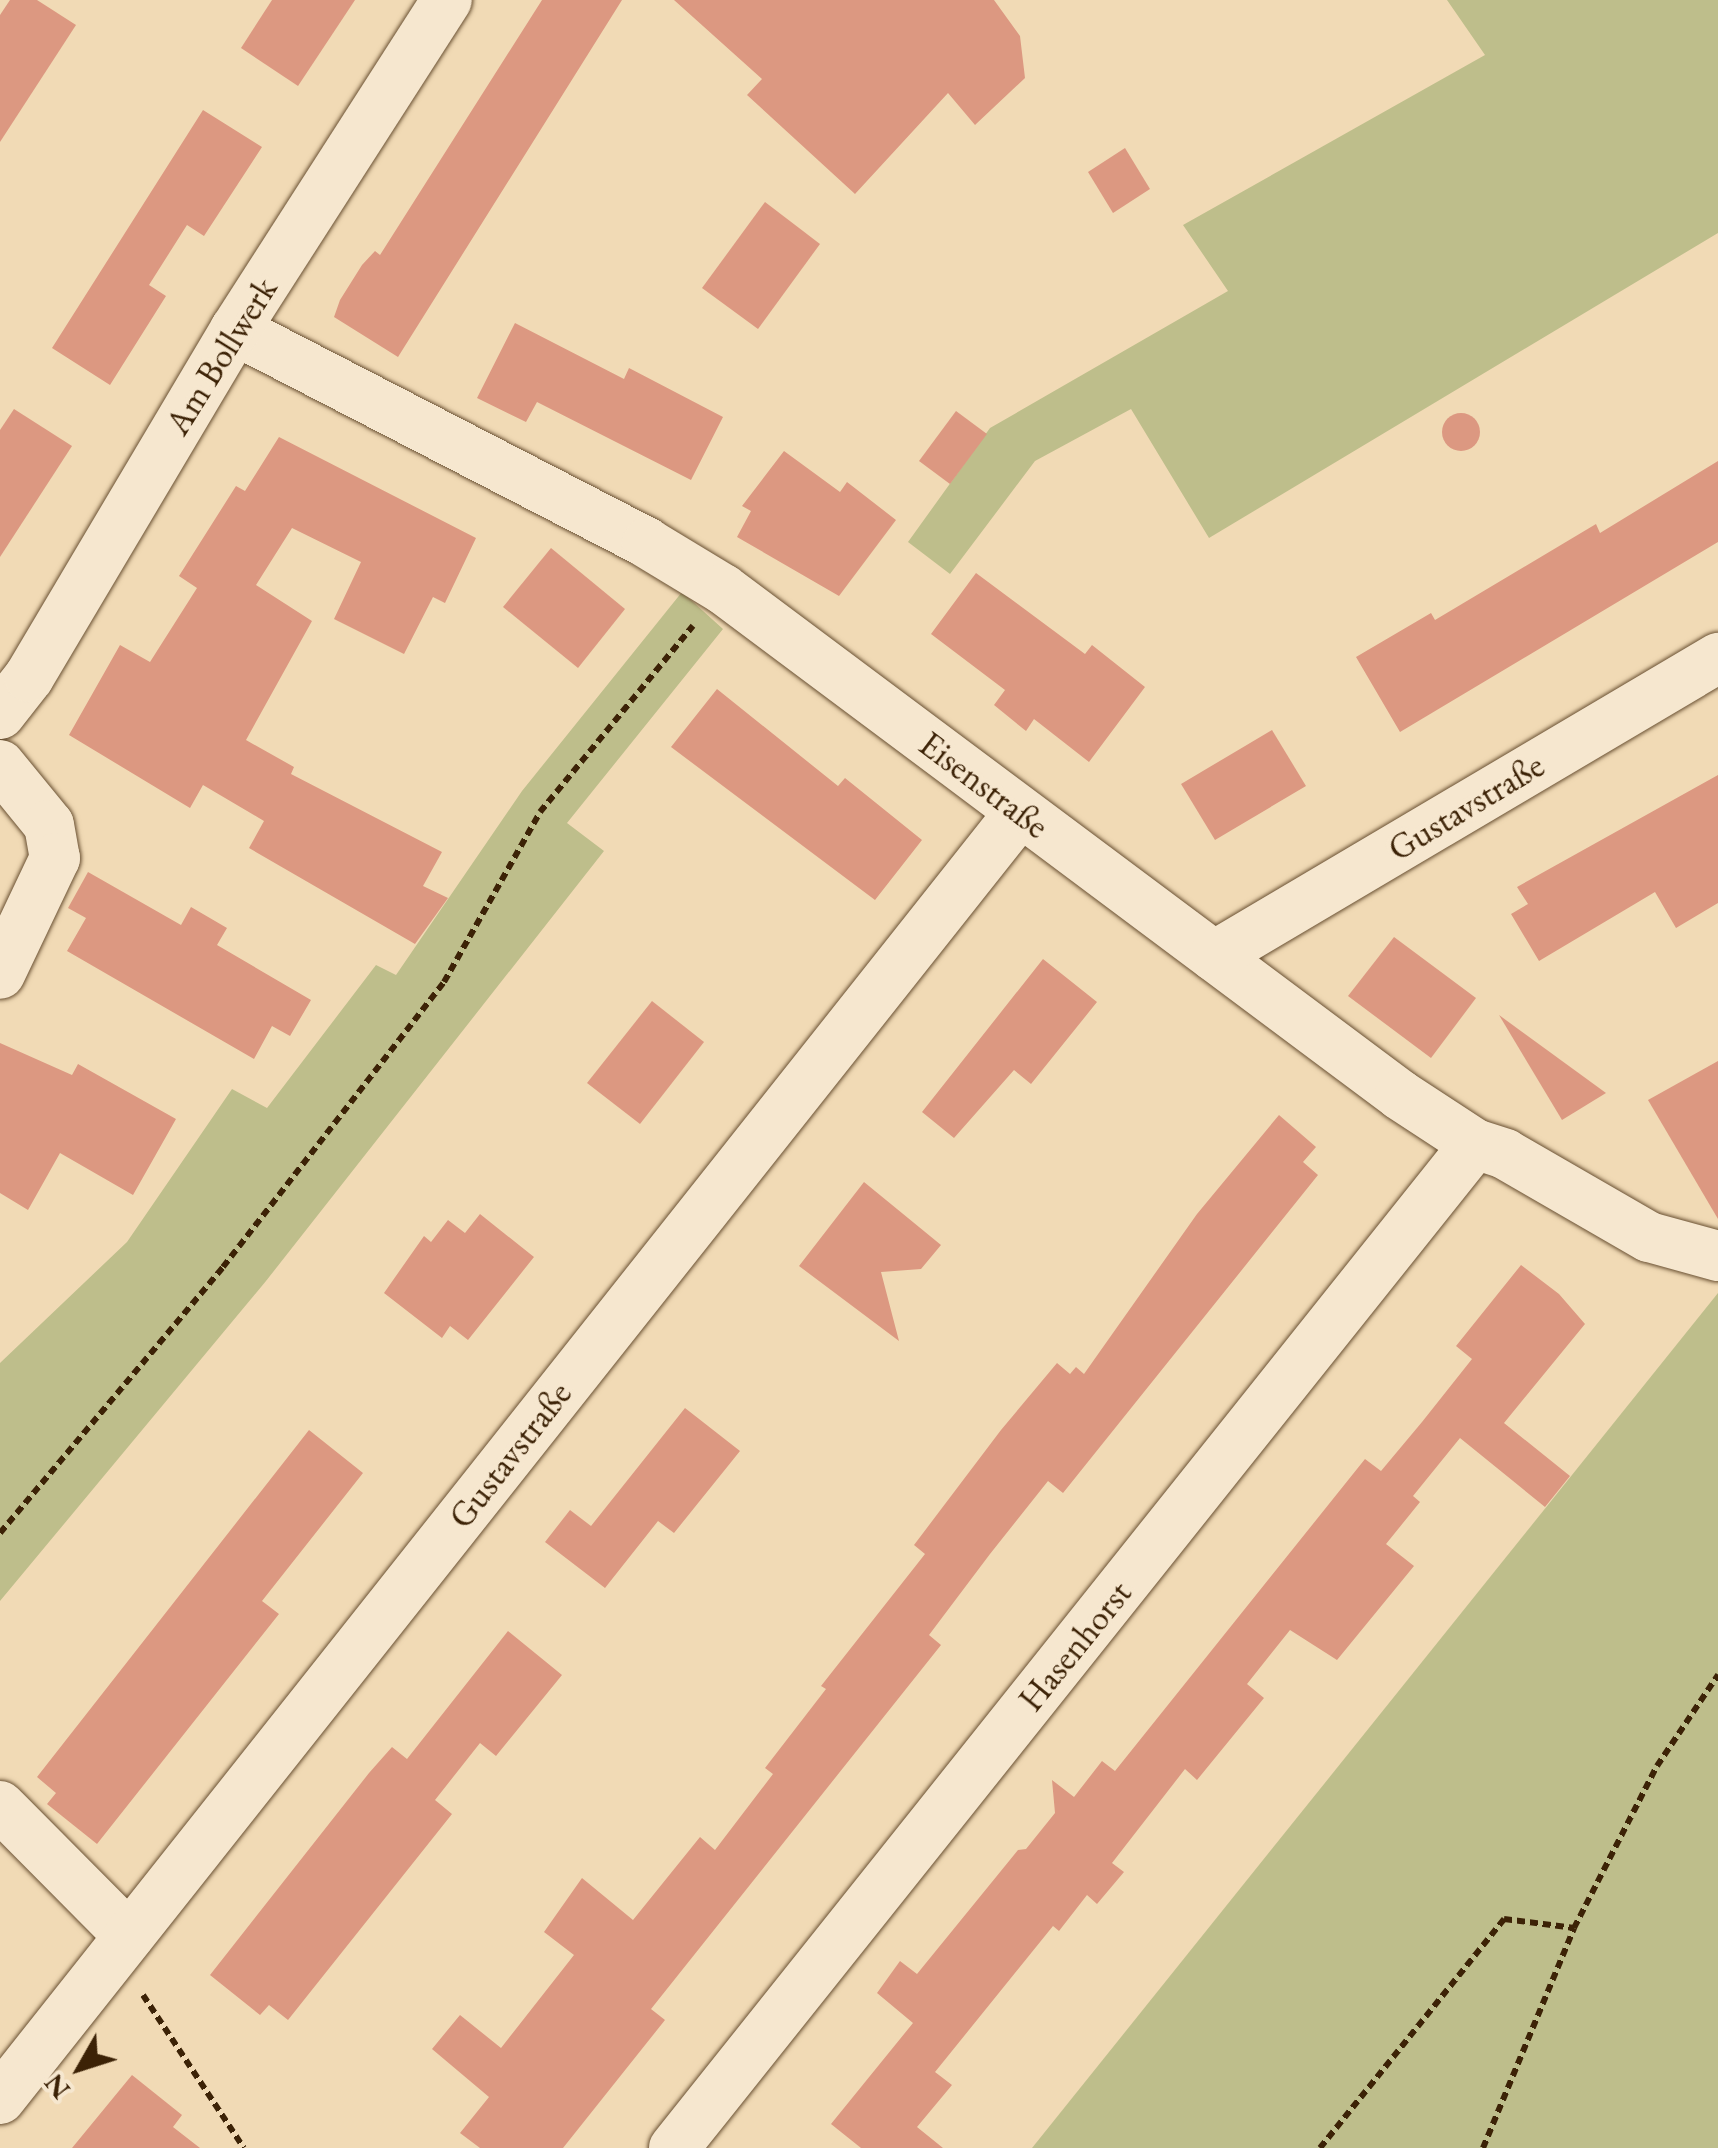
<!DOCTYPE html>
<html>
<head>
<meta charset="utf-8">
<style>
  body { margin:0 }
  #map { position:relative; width:1718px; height:2148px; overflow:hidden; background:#f1dab5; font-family:"EB Garamond",serif }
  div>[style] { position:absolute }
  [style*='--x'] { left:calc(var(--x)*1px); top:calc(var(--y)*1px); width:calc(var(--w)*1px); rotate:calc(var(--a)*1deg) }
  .green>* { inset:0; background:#bebe8b }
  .building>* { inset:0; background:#dc9881 }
  .round { border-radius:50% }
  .path>* { height:6px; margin-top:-3px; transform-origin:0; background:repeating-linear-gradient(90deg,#3c2206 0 8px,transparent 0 13px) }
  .roads { filter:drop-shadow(0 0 2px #695032) drop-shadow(0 0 2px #695032) }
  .minor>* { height:50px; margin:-25px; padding:0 25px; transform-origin:25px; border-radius:25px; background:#f6e7cf }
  span { translate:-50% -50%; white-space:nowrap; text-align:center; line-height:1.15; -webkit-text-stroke:9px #f6e7cf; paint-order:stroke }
  .street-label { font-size:35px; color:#3c2206 }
  .north { position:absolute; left:30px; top:2018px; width:100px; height:100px; -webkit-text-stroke:8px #f6e7cf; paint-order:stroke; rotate:231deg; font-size:28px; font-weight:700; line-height:40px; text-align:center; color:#3c2206 }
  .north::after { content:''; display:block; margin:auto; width:35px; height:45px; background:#3c2206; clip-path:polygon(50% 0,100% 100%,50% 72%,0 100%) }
</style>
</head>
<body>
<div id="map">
  <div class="green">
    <i style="clip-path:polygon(1447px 0,1718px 0,1718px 233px,1209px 538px,1131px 409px,1035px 461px,950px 574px,908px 542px,990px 428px,1228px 291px,1183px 225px,1485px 55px)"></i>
    <i style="clip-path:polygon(682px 592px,723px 629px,567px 823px,604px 851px,266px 1281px,0 1601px,0 1363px,127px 1242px,232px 1089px,267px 1108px,376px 965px,396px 975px,522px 791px)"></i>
    <i style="clip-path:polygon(1718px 1293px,1718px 2148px,1032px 2148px)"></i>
  </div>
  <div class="building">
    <i style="clip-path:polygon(10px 0,37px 0,76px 25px,0 142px,0 15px)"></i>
    <i style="clip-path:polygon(272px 0,355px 0,298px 86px,241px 48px)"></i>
    <i style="clip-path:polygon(542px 0,622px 0,398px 357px,334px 317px,340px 300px,362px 265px,375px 251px,380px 255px)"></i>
    <i style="clip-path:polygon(674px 0,994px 0,1020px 36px,1025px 78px,975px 125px,948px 93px,855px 194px,747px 95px,762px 79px)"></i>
    <i style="clip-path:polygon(203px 110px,262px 147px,204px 236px,187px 225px,149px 285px,166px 296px,110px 385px,52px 348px)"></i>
    <i style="clip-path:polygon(1125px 148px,1150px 189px,1113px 213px,1088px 172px)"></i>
    <i style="clip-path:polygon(765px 202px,820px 244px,758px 329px,702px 288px)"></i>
    <i style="clip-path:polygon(515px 323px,624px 379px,629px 368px,723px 417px,691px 480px,537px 402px,526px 422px,477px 398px)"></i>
    <i style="clip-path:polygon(14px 409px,72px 446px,0 557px,0 430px)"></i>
    <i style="clip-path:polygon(956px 411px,987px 434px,950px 484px,919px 461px)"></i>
    <i class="round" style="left:1442px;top:413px;width:38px;height:38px"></i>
    <i style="clip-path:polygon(279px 437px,476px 538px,445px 603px,433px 597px,404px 654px,334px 619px,361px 562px,292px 528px,256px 585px,312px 621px,246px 740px,294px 767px,291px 774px,442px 852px,423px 886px,448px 898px,415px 944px,249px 848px,264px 821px,203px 785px,190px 808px,69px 735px,120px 645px,150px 662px,197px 588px,179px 576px,236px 486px,245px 491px)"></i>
    <i style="clip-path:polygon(784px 451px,840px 492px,847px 482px,896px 520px,839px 596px,737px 537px,751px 511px,742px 506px)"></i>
    <i style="clip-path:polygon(1718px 461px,1718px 542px,1400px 732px,1356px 657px,1431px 613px,1435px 620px,1596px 524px,1600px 533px)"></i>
    <i style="clip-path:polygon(551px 548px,625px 609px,578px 668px,503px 607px)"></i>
    <i style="clip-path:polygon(976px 573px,1085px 654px,1092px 645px,1145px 687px,1089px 762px,1034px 719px,1026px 731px,994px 705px,1005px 690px,931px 634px)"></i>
    <i style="clip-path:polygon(717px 689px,838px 786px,845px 778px,922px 840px,875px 900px,671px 747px)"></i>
    <i style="clip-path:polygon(1272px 730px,1306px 786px,1215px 840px,1181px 784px)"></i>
    <i style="clip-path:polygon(1718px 775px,1718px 903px,1676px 928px,1655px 892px,1539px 961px,1511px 914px,1528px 904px,1517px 887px)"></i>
    <i style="clip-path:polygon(88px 872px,181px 925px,191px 907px,227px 928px,217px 945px,311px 1000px,290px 1036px,272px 1026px,254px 1059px,67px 951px,86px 918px,68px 908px)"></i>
    <i style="clip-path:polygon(1394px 937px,1476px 998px,1431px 1058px,1348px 996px)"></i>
    <i style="clip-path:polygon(1043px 959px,1097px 1002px,1031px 1084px,1014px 1070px,954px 1138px,922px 1112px)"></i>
    <i style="clip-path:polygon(652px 1001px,704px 1042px,640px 1124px,587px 1083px)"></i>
    <i style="clip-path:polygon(1499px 1015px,1606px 1093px,1562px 1120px)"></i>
    <i style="clip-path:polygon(0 1043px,72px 1075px,78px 1064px,176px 1119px,133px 1195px,60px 1153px,28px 1210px,0 1193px)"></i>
    <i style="clip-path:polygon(1718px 1061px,1718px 1219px,1648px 1100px)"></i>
    <i style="clip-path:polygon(1279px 1115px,1316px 1147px,1303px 1162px,1318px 1175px,1063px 1493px,1048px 1481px,990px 1554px,929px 1635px,941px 1645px,651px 2009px,665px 2020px,563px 2148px,480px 2148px,460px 2133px,489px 2097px,432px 2049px,460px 2015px,501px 2048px,574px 1955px,544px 1932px,582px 1878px,633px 1920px,700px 1837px,715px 1850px,773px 1774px,765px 1768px,826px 1689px,821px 1686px,925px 1554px,914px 1545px,1001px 1430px,1057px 1363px,1070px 1374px,1076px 1367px,1084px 1374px,1197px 1214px)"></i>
    <i style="clip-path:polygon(864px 1182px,941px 1245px,921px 1269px,881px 1272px,899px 1341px,799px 1266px)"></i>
    <i style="clip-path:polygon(480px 1214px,534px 1257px,468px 1340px,450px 1326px,442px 1338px,384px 1293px,424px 1236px,431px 1242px,448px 1220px,465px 1233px)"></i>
    <i style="clip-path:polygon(1521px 1265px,1559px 1294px,1585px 1324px,1504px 1423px,1570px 1476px,1545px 1507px,1460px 1438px,1413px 1496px,1420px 1502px,1386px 1544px,1414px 1566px,1337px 1660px,1290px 1630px,1247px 1684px,1264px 1698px,1197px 1780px,1185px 1769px,1112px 1863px,1124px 1872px,1097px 1904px,1087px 1895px,1059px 1931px,1053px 1926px,935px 2072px,952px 2085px,917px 2127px,943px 2148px,861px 2148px,831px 2124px,913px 2023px,877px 1993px,900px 1961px,917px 1974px,1018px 1850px,1026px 1849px,1055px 1813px,1052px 1780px,1074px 1797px,1102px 1761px,1115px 1771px,1365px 1459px,1381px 1471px,1422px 1422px,1472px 1359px,1456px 1346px)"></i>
    <i style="clip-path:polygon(685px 1408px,740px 1451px,674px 1533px,658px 1521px,605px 1588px,545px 1542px,570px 1510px,591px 1526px)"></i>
    <i style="clip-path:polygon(309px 1430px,363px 1473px,262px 1601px,279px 1614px,97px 1844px,47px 1804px,56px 1793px,37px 1777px)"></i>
    <i style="clip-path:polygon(508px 1631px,562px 1675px,496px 1756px,480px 1743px,435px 1800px,452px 1814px,288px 2020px,269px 2005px,260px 2015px,210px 1975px,369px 1773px,392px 1747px,407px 1759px)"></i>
    <i style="clip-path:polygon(132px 2075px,182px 2115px,173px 2127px,200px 2148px,72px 2148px)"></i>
  </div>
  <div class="path">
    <i style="--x:0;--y:1533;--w:347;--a:-50"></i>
    <i style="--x:223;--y:1267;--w:361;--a:-52.2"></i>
    <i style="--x:444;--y:982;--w:195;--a:-60.5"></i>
    <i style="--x:540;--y:812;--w:241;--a:-50.6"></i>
    <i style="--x:143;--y:1995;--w:183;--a:56.6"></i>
    <i style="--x:1320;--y:2148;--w:294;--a:-51.2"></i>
    <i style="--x:1504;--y:1919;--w:71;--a:7.3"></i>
    <i style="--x:1483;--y:2148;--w:238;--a:-67.5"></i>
    <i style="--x:1574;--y:1928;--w:182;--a:-62.9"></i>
    <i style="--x:1657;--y:1766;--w:110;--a:-56.2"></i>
  </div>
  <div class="roads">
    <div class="minor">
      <i style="--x:235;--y:330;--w:464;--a:27.3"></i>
      <i style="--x:647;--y:543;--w:89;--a:31.2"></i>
      <i style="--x:723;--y:589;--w:845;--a:36.77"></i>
      <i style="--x:1400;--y:1095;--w:90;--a:33.2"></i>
      <i style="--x:1475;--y:1144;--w:32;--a:18"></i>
      <i style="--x:1505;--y:1154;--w:166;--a:30"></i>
      <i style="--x:1649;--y:1237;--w:72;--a:15.4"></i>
      <i style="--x:0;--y:714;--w:47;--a:-51.9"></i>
      <i style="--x:29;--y:677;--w:404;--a:-59.3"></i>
      <i style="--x:235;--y:330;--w:392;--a:-57.3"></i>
      <i style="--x:0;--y:765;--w:77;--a:50.8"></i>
      <i style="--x:49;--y:825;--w:34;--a:80"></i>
      <i style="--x:55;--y:858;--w:128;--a:115.4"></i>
      <i style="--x:1214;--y:956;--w:586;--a:-30.59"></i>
      <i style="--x:0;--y:1806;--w:183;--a:45.2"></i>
      <i style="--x:0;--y:2099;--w:1642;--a:-51.6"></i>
      <i style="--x:674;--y:2148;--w:1284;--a:-51.42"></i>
    </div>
  </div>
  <div class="street-label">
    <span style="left:221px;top:356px;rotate:-58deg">Am Bollwerk</span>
    <span style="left:984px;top:785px;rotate:37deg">Eisenstraße</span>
    <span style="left:1466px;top:807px;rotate:-31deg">Gustavstraße</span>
    <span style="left:510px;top:1455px;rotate:-52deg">Gustavstraße</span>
    <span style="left:1075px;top:1646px;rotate:-51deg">Hasenhorst</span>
  </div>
  <div class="north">N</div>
</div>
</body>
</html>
